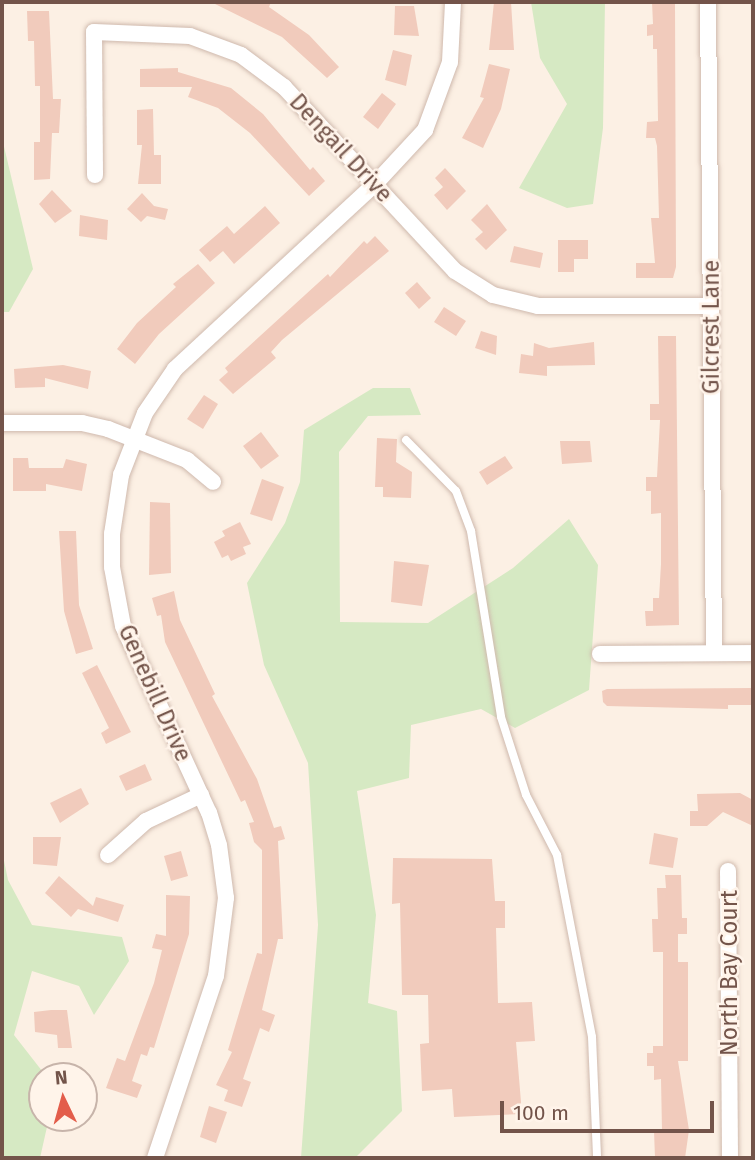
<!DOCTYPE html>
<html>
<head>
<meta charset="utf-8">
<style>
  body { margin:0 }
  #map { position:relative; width:755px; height:1160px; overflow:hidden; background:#fcf0e4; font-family:"Fira Sans",sans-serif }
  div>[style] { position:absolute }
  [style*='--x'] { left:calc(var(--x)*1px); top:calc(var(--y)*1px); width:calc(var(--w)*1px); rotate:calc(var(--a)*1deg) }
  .green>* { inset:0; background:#d6e9c3 }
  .building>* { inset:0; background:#f1cbbc }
  .roads { filter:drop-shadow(0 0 2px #cfb9ad) drop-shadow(0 0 2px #cfb9ad) }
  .service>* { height:8px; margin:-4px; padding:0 4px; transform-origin:4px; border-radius:4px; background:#fff }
  .minor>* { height:16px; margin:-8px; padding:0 8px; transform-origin:8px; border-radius:8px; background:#fff }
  span { translate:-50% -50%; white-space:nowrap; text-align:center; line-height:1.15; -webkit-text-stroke:5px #fff4ea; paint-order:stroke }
  .street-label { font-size:23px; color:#73544a }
  .frame { position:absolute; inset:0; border:4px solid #73544a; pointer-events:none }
  .north { position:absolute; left:28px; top:1062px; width:70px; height:70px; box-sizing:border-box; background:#fff4ea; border:2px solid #c7b4aa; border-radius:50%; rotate:355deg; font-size:19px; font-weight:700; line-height:28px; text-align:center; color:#73544a }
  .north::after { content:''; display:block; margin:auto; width:24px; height:32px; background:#e35d4b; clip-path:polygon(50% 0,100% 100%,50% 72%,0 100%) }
  .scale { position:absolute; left:500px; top:1101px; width:214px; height:32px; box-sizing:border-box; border:4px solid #73544a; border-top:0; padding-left:9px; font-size:21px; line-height:24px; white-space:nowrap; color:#73544a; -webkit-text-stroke:5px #fff4ea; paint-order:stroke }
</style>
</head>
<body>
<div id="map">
  <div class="green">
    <i style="clip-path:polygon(531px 2px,605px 2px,603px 128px,593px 204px,567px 208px,519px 188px,567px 104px,540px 58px)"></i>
    <i style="clip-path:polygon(2px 138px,33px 269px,9px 312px,2px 312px)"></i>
    <i style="clip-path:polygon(373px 388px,410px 388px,421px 415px,368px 416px,339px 452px,340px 622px,428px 623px,513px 568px,569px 519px,598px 565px,589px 690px,515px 728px,481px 709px,411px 725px,409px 778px,357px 791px,376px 915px,368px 1003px,397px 1011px,402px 1111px,355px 1158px,301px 1158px,318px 925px,308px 763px,264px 665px,247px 583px,285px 523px,300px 482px,304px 430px)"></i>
    <i style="clip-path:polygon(2px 851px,8px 880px,32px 925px,122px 937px,129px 961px,94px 1015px,79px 986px,32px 971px,14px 1035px,46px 1076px,42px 1076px,42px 1118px,49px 1118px,40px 1158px,2px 1158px)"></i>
  </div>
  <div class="building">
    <i style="clip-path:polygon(211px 2px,271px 2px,269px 7px,309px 35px,339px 67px,327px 78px,282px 37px)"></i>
    <i style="clip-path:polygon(494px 2px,511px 2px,514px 50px,489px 50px)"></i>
    <i style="clip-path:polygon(652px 2px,675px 2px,676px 267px,673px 278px,636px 278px,636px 263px,655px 263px,651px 218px,659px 218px,657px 146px,655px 138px,646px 138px,647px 122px,658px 121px,657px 49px,653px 49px,653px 35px,647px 36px,647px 25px,653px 24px)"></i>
    <i style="clip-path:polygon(395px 6px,414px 6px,419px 36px,394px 35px)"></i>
    <i style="clip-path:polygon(27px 11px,49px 11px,53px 99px,61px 99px,59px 133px,52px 133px,50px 179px,34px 180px,34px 142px,40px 142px,40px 86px,35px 86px,34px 41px,28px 41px)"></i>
    <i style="clip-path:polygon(393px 50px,412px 55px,406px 86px,385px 80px)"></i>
    <i style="clip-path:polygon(489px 64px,510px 69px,501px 109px,483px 148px,462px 138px,484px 98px,480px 97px)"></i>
    <i style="clip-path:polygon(178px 68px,178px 72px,231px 88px,263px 114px,310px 170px,313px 167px,325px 181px,309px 196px,250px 133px,218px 108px,188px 97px,192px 87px,140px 87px,140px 69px)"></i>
    <i style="clip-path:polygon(382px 93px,396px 104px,378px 129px,363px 117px)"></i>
    <i style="clip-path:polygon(153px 109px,154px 155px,161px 155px,161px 184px,138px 184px,142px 145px,137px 145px,137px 110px)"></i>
    <i style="clip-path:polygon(445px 168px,466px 191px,447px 210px,434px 195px,443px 187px,435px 178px)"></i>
    <i style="clip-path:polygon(52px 190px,72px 211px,55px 223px,39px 204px)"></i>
    <i style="clip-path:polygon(142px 193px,154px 206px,168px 209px,165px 220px,147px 216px,141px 222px,127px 209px)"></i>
    <i style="clip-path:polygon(487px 204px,507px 230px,486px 250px,475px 239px,483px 232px,471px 220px)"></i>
    <i style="clip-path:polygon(265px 206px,280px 223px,234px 264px,223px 251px,210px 262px,199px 250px,227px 226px,234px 234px)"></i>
    <i style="clip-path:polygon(80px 215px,108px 220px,107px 240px,79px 236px)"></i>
    <i style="clip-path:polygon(375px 236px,389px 251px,282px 340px,271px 352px,276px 358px,233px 394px,219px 380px,228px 372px,225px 368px,328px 274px,330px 277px,364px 241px,367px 244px)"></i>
    <i style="clip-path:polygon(558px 240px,588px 240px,588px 259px,574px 259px,574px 272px,558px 272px)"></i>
    <i style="clip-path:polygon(514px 246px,543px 253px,540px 268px,510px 262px)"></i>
    <i style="clip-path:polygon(198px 264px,215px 283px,159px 334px,135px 364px,117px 349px,137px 323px,176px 287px,173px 284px)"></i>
    <i style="clip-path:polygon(417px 282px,431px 298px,419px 309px,405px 293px)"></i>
    <i style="clip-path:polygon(444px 307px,466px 321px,456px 336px,434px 322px)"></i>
    <i style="clip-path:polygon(481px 331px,497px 336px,496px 355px,475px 348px)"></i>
    <i style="clip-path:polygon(658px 336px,676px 336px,679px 625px,646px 626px,645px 611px,653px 611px,653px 598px,659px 598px,661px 564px,661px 513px,651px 514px,651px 491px,646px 491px,646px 477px,657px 477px,660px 420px,650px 420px,650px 404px,659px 404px)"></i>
    <i style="clip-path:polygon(594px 342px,595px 365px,547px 366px,547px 376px,519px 373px,521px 354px,533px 356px,534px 343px,549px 348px)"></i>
    <i style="clip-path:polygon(63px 365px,91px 371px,88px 389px,45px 378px,45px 387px,15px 388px,14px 369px)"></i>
    <i style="clip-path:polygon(204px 395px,218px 404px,203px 429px,187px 419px)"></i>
    <i style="clip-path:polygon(261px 432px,279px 456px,261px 469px,243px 446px)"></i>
    <i style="clip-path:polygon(377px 438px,397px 439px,396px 462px,412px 472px,411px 498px,383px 497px,383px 487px,375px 487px)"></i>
    <i style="clip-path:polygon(560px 441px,590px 441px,592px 462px,562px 464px)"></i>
    <i style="clip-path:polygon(505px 456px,513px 468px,487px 485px,479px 472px)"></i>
    <i style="clip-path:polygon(13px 458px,28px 458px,29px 468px,63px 468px,66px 459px,87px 464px,82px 491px,46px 484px,46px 491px,13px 491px)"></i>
    <i style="clip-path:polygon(262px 479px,284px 487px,272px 521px,250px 514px)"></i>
    <i style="clip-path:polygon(150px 502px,170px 503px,171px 573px,149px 575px)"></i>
    <i style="clip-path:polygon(240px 522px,251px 544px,243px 547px,246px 554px,231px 561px,228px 555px,222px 558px,214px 542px,225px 536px,222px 531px)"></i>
    <i style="clip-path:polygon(59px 531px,76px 531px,79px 605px,93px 649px,76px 654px,64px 611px)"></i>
    <i style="clip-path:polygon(394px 561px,429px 565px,422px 606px,391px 602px)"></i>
    <i style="clip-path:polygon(174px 591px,180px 620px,215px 694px,212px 696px,257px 779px,274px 828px,281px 826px,285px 839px,278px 841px,283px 939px,278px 939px,262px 1010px,275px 1015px,269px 1032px,260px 1028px,243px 1079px,251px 1082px,242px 1107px,224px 1101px,228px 1090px,216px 1085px,232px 1052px,228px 1050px,257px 953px,262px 954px,262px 850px,254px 842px,249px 823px,254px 822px,245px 800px,241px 802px,165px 642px,161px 615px,157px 616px,152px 598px)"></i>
    <i style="clip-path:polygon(97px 665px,131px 732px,106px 744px,101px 733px,109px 728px,82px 673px)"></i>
    <i style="clip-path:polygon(753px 688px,753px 705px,728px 705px,728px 709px,607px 706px,603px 702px,602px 691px,607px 689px)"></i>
    <i style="clip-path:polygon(145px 764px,152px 780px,126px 791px,119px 776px)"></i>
    <i style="clip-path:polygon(81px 788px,89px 804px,60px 823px,50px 803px)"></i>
    <i style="clip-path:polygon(740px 793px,753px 800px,753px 826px,723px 812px,707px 826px,690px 826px,690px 811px,698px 811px,697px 794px)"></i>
    <i style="clip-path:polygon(654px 833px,678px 838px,673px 868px,649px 864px)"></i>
    <i style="clip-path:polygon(33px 837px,61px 837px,57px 866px,33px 864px)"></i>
    <i style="clip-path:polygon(181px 851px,188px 876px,171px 881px,164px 856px)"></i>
    <i style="clip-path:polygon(393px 858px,492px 859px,495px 901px,505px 901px,505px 928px,496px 928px,498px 1003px,532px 1002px,535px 1041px,516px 1042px,522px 1114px,454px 1117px,452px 1089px,422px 1091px,420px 1044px,429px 1043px,428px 995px,402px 995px,400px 903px,392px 904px)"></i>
    <i style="clip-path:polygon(665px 875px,681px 875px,682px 918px,687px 918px,687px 934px,678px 934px,678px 962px,688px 962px,688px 1061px,678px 1061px,689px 1130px,685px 1158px,655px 1158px,654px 1131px,662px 1131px,661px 1079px,654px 1080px,654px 1066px,647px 1066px,647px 1053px,653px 1053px,653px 1046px,663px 1046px,663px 952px,653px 952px,652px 919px,658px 919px,657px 888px,666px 888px)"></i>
    <i style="clip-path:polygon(59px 876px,93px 906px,96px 897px,124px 905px,118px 922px,78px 909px,71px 917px,45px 893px)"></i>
    <i style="clip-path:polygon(166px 895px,190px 896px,189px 934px,154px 1048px,150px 1047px,147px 1056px,141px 1054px,132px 1081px,142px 1085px,137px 1098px,106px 1088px,117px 1058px,125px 1061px,154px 983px,162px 950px,152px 948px,156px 934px,166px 936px)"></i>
    <i style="clip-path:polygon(51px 1010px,67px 1010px,72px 1048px,58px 1048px,57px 1035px,35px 1032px,34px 1012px)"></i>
    <i style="clip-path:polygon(209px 1106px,227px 1112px,216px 1143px,200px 1137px)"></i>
  </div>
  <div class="roads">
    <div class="service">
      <i style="--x:406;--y:440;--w:71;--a:45.6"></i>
      <i style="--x:456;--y:491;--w:43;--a:69.4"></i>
      <i style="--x:471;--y:531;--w:188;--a:80.8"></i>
      <i style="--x:501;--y:717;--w:82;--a:72.2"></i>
      <i style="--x:526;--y:795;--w:68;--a:62.7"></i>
      <i style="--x:557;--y:855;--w:185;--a:79.1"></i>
      <i style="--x:592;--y:1037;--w:121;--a:87.6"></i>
    </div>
    <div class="minor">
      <i style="--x:708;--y:2;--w:651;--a:89.47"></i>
      <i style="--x:95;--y:175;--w:143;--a:-90.4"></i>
      <i style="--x:94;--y:32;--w:96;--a:2.4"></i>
      <i style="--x:190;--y:36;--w:54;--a:20.4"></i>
      <i style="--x:241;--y:55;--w:54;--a:36.7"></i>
      <i style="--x:284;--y:87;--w:251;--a:47.1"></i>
      <i style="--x:455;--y:271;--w:45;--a:32.3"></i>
      <i style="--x:493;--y:295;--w:46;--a:13.7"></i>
      <i style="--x:538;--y:306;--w:173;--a:0"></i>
      <i style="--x:2;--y:423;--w:80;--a:0"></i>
      <i style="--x:82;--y:423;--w:27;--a:13"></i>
      <i style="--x:108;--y:429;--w:85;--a:21.4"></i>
      <i style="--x:187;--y:460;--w:34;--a:40"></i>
      <i style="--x:600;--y:654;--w:153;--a:-0.4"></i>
      <i style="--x:108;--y:855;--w:51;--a:-41.8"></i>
      <i style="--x:146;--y:821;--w:61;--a:-25.3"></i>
      <i style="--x:728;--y:871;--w:287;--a:89.6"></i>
      <i style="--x:155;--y:1158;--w:192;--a:-71.5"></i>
      <i style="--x:216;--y:976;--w:79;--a:-82.7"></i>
      <i style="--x:226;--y:898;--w:53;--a:-97.5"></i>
      <i style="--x:219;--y:845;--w:34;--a:-107"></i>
      <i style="--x:209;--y:813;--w:206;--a:-114.7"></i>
      <i style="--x:123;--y:626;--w:60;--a:-100.6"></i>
      <i style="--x:112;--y:567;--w:33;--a:-90"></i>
      <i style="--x:112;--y:534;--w:60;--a:-81.3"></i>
      <i style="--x:121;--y:475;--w:66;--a:-68.8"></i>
      <i style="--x:145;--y:413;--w:53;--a:-55.7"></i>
      <i style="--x:175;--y:369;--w:272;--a:-42.8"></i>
      <i style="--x:375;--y:184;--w:74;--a:-47.2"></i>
      <i style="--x:425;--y:130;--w:72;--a:-69.8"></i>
      <i style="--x:450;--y:62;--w:60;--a:-87.1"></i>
    </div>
  </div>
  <div class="street-label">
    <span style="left:341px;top:148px;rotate:47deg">Dengail Drive</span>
    <span style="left:711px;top:327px;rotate:-90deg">Gilcrest Lane</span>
    <span style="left:155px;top:693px;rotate:66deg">Genebill Drive</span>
    <span style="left:729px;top:973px;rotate:-90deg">North Bay Court</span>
  </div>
  <div class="frame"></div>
  <div class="north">N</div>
  <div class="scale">100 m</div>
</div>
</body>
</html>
